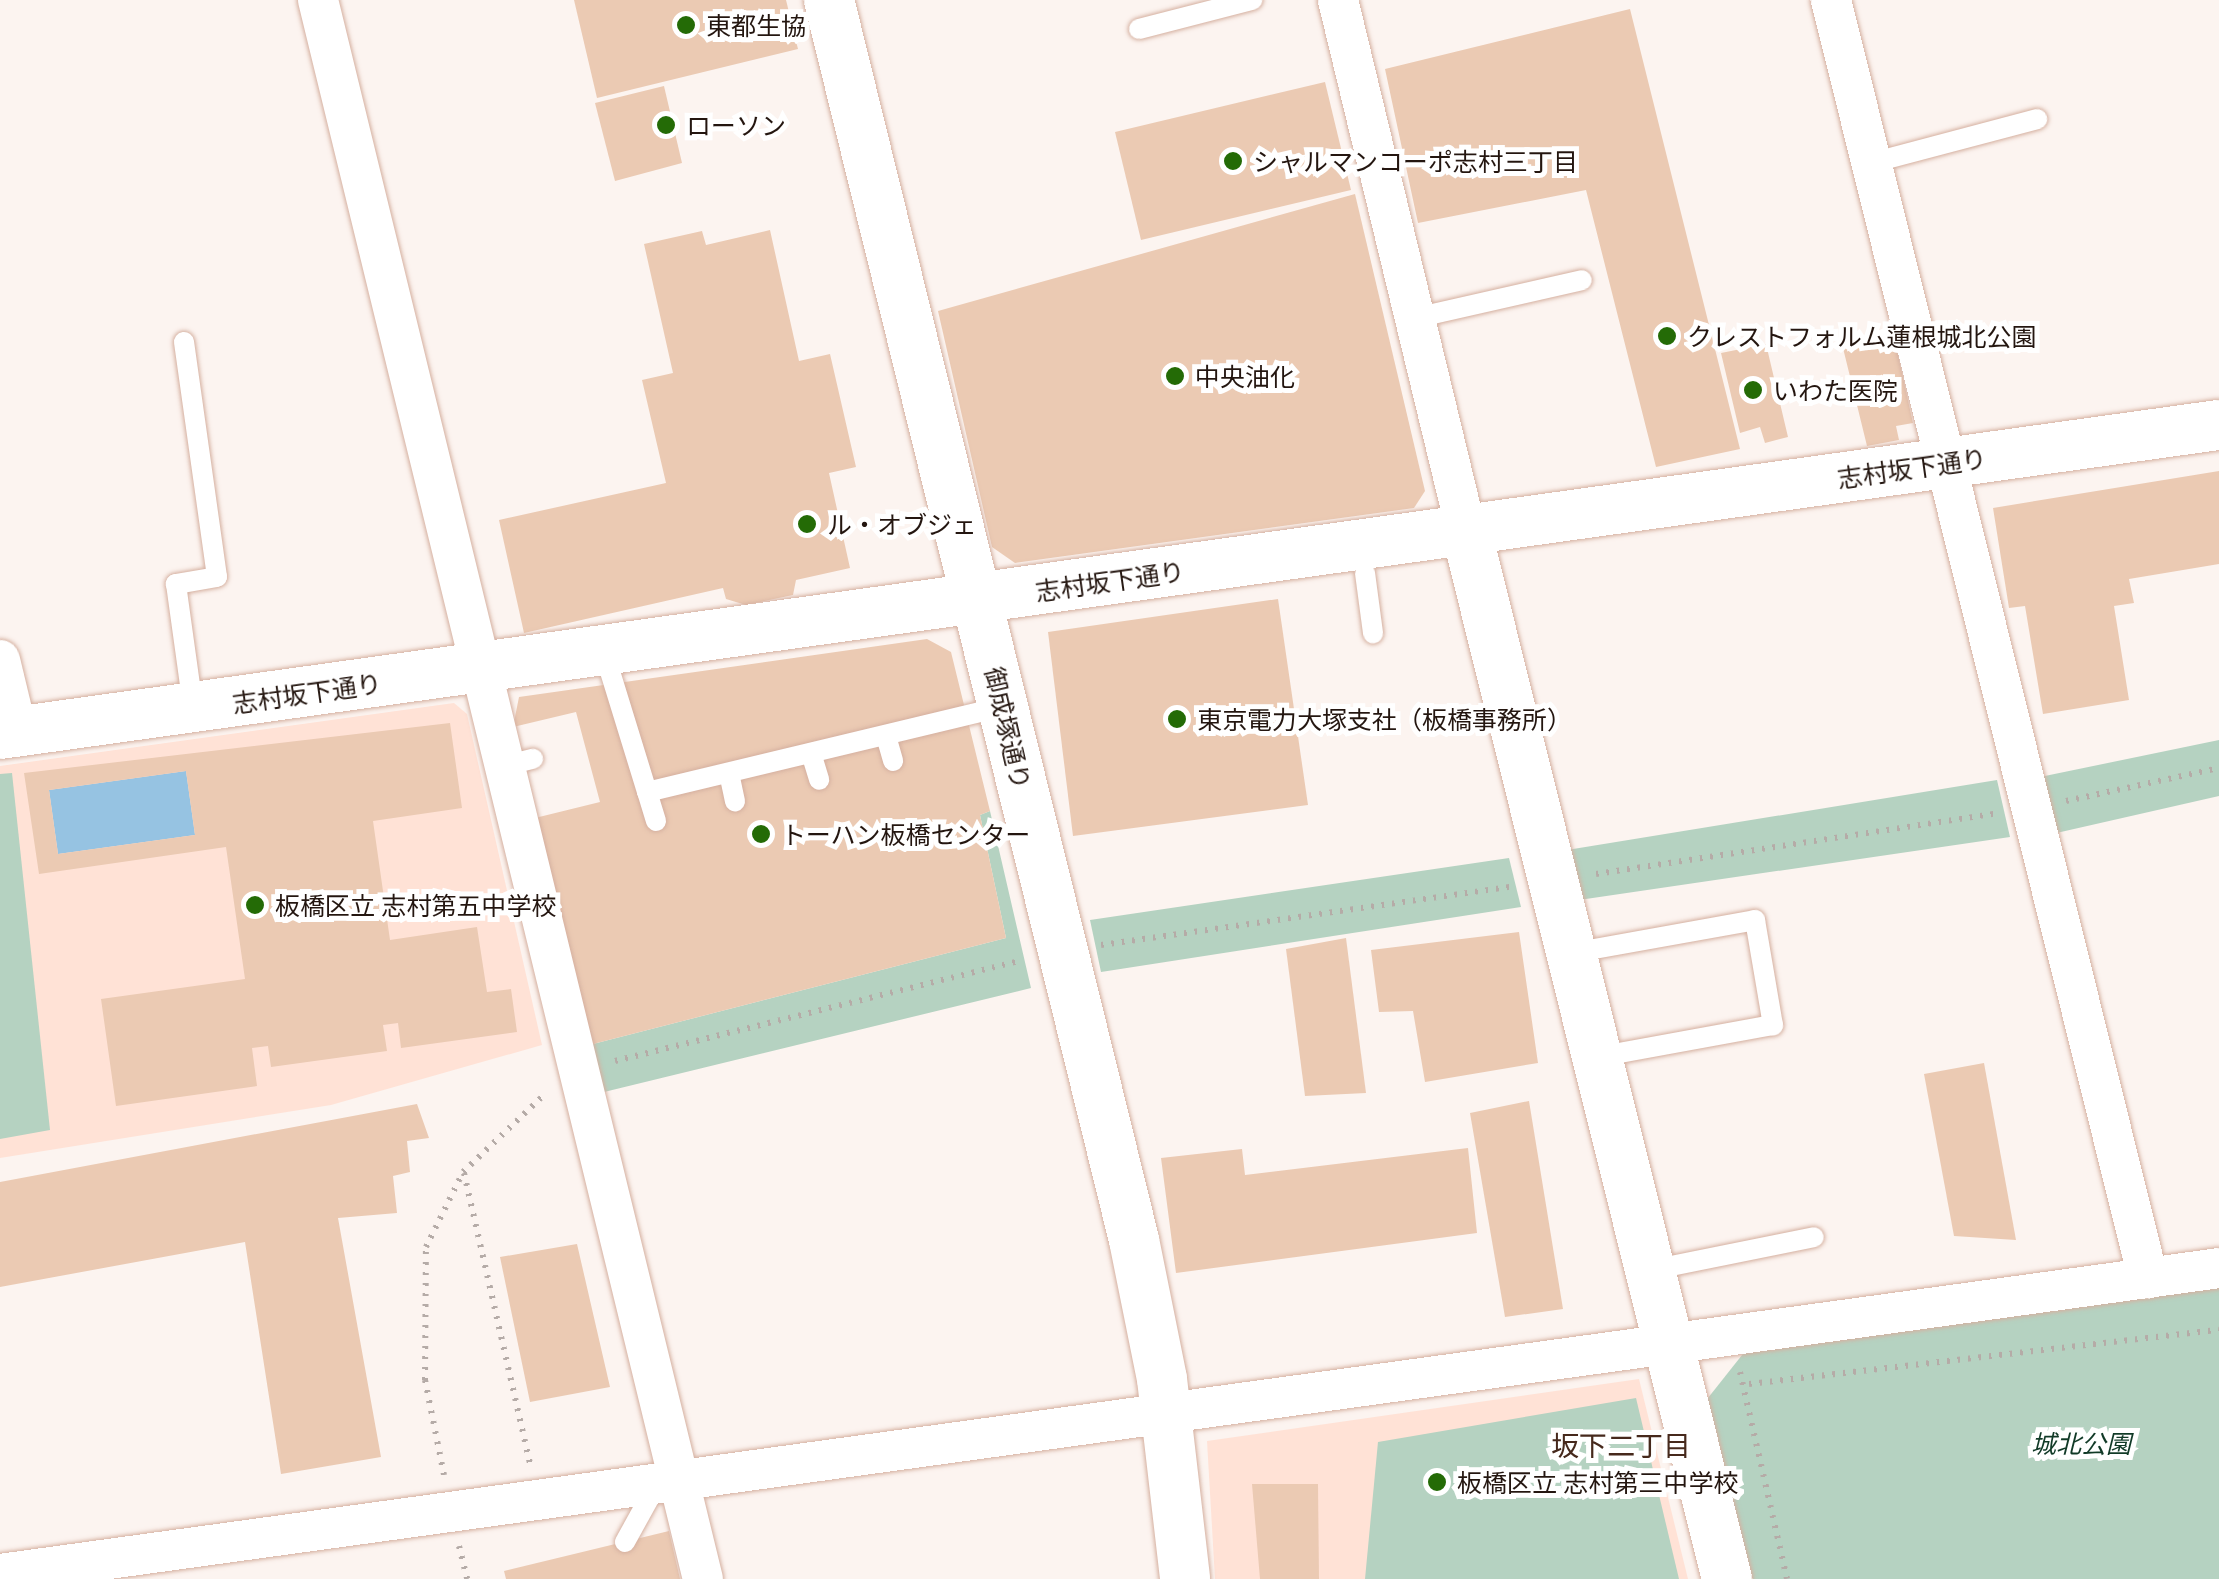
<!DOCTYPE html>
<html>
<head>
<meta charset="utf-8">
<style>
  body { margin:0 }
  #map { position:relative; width:2219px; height:1579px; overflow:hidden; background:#fcf4f0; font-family:"Noto Serif","Noto Sans JP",serif }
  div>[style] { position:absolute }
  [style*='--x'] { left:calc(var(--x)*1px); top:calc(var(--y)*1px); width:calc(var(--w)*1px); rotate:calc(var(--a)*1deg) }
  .built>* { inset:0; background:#ffe2d6 }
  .green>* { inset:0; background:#b5d2c1 }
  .water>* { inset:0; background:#96c3e2 }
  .building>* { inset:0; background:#ebcab3 }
  .path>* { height:6px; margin-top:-3px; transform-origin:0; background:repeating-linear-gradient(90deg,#b5aba7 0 2.5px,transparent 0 10.5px) }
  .roads { filter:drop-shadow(0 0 2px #d5b0a0) drop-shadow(0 0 2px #d5b0a0) }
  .service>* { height:20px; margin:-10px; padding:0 10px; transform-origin:10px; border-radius:10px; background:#fff }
  .minor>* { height:40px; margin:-20px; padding:0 20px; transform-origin:20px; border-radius:20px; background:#fff }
  .tertiary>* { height:50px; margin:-25px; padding:0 25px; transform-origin:25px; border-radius:25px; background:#fff }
  .dots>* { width:28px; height:28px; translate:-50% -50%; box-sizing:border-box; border:5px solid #fff; border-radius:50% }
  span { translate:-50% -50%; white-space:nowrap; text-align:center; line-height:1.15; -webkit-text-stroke:10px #fff; paint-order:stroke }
  .poi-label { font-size:25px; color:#241610 }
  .left { translate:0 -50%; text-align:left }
  .street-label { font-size:25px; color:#241610 }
  .park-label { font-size:25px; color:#113a27; font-style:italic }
  .neighbourhood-label { font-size:28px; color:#46291c }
</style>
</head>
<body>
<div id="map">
  <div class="built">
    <i style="clip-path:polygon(454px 703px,467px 714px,542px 1045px,331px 1105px,0 1158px,0 766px)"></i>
    <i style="clip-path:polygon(1639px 1379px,1688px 1579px,1215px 1579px,1207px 1441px)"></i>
  </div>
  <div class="green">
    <i style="clip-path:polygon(2219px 740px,2219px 796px,2052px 834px,2040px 777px)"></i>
    <i style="clip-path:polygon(12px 773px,50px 1130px,0 1139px,0 774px)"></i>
    <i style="clip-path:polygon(1997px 780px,2010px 837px,1579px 900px,1567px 850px)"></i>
    <i style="clip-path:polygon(990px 811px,1031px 988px,600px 1093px,589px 1045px,1006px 938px,980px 815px)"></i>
    <i style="clip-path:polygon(1509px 858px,1521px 907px,1101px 972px,1090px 920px)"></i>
    <i style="clip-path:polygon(2219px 1288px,2219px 1579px,1748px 1579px,1704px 1403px,1746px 1350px)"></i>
    <i style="clip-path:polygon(1636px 1398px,1679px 1579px,1365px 1579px,1378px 1442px)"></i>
  </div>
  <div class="water">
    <i style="clip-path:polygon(186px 771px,195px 835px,58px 854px,49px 790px)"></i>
  </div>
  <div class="building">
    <i style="clip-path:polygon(574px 0,786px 0,798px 49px,597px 98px)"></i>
    <i style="clip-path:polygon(1630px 9px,1740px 449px,1656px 467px,1586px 190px,1418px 223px,1385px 69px)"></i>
    <i style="clip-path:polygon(1325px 82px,1351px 190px,1141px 240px,1115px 132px)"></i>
    <i style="clip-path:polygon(664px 86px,682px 163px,615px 181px,595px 103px)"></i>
    <i style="clip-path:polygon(1355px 194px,1425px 491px,1414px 508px,1015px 563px,992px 547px,938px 311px)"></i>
    <i style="clip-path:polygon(770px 230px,799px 361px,830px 354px,856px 467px,829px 473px,850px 568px,796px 580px,793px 595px,746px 605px,726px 599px,723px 588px,524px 633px,499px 520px,666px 483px,642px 380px,673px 373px,644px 244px,702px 231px,706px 245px)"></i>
    <i style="clip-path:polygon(1894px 337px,1913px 423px,1896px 426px,1899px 440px,1867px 446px,1843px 348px)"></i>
    <i style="clip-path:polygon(1766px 344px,1788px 437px,1765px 443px,1760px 427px,1740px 433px,1721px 353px)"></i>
    <i style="clip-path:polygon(2219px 471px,2219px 564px,2129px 579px,2134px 603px,2114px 606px,2129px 700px,2043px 714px,2025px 606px,2009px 608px,1993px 508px)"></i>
    <i style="clip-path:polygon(1278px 599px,1308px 805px,1073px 836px,1048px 632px)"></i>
    <i style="clip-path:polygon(927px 639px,951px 652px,990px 811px,980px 815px,1006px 938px,589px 1045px,535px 818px,600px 802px,576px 712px,513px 727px,519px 697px)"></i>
    <i style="clip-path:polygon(evenodd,450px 723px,462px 808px,373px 821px,390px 940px,477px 927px,487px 992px,511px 989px,517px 1032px,401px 1048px,398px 1023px,383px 1025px,387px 1051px,271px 1067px,268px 1046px,252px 1048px,257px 1086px,116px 1106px,101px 999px,245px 979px,226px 847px,39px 874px,24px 773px,450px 723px,186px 771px,195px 835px,58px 854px,49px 790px,186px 771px)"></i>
    <i style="clip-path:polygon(1519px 932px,1538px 1063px,1425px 1082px,1413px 1011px,1379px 1012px,1371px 950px)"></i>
    <i style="clip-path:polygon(1346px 938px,1366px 1093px,1305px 1096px,1286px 949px)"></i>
    <i style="clip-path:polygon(1984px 1063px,2016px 1240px,1954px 1236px,1924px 1074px)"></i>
    <i style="clip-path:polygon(1529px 1101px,1563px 1309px,1505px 1317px,1470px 1113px)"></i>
    <i style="clip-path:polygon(417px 1104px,429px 1138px,407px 1141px,410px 1172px,393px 1176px,397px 1213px,338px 1218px,381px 1457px,281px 1474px,245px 1242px,0 1287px,0 1182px)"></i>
    <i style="clip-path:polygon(1468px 1148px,1477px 1233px,1176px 1273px,1161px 1158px,1242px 1149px,1245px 1175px)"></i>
    <i style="clip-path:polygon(577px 1244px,610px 1387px,530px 1402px,500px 1257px)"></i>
    <i style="clip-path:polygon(1252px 1484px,1318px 1484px,1319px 1579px,1260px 1579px)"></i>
    <i style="clip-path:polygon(669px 1531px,680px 1579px,506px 1579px,504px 1571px)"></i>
  </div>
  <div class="path">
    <i style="--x:2066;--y:801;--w:157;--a:-12.2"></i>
    <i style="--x:1596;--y:874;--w:402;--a:-8.6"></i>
    <i style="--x:1101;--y:945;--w:418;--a:-8.1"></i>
    <i style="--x:615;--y:1061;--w:417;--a:-13.9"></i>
    <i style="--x:464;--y:1173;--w:297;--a:77.2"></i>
    <i style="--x:1740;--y:1372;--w:212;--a:77.2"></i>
    <i style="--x:1749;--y:1384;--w:473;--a:-6.6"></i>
    <i style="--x:444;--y:1475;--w:97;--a:-101.3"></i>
    <i style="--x:425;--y:1380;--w:133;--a:-89.6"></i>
    <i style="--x:426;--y:1247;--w:84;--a:-63.7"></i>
    <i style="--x:463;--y:1172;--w:113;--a:-43.6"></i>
    <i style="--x:459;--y:1546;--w:34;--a:76"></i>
  </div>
  <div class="roads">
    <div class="service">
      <i style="--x:1139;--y:29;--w:117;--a:-14.4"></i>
      <i style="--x:1871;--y:163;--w:172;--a:-14.8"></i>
      <i style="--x:1415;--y:318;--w:171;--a:-12.8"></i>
      <i style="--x:184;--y:342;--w:237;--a:82"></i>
      <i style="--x:217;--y:577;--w:42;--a:170.3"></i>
      <i style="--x:176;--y:584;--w:123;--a:82.1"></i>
      <i style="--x:1365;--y:573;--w:61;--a:82.4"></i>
      <i style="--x:604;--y:652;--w:146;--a:72.9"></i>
      <i style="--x:886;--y:736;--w:26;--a:74"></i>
      <i style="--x:811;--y:753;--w:28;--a:73"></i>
      <i style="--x:504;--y:766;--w:30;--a:-14"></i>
      <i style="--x:729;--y:773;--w:29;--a:78"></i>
      <i style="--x:656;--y:821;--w:30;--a:-107"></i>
      <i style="--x:647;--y:792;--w:364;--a:-13.5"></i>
      <i style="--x:1572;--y:953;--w:186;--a:-10.2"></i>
      <i style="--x:1755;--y:920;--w:107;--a:80.3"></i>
      <i style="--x:1773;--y:1025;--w:179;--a:169.7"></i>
      <i style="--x:1651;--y:1270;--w:166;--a:-11.4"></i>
      <i style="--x:625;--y:1542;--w:66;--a:-61.1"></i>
    </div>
    <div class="minor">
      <i style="--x:318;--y:0;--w:1625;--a:76.3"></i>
      <i style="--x:1338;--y:0;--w:545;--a:76.42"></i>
      <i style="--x:1831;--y:0;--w:1317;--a:76.07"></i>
      <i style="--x:0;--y:660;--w:73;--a:76.5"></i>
      <i style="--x:0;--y:1574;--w:2240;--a:-7.85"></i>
    </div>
    <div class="tertiary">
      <i style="--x:829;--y:0;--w:1277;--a:76.18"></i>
      <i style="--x:1134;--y:1240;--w:142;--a:78.6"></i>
      <i style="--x:1162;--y:1379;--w:201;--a:83.4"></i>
      <i style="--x:1466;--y:530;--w:1081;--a:76.03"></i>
      <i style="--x:0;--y:734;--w:2240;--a:-7.93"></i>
    </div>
  </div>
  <div class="dots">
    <i style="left:686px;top:25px;background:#246b06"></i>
    <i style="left:666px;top:125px;background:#246b06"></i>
    <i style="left:1233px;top:161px;background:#246b06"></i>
    <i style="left:1667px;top:336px;background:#246b06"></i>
    <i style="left:1175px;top:376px;background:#246b06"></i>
    <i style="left:1753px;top:390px;background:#246b06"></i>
    <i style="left:807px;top:524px;background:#246b06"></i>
    <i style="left:1177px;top:719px;background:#246b06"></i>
    <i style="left:761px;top:834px;background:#246b06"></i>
    <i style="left:255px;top:905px;background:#246b06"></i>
    <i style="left:1437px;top:1482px;background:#246b06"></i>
  </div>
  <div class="poi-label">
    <span class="left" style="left:706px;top:25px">東都生協</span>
    <span class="left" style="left:686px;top:125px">ローソン</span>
    <span class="left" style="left:1253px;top:161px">シャルマンコーポ志村三丁目</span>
    <span class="left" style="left:1687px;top:336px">クレストフォルム蓮根城北公園</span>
    <span class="left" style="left:1195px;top:376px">中央油化</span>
    <span class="left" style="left:1773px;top:390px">いわた医院</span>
    <span class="left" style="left:827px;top:524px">ル・オブジェ</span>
    <span class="left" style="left:1197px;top:719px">東京電力大塚支社（板橋事務所）</span>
    <span class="left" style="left:781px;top:834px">トーハン板橋センター</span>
    <span class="left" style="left:275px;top:905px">板橋区立 志村第五中学校</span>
    <span class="left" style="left:1457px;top:1482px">板橋区立 志村第三中学校</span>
  </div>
  <div class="street-label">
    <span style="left:1912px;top:468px;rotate:-8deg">志村坂下通り</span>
    <span style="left:1110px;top:581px;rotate:-8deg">志村坂下通り</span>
    <span style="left:307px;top:693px;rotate:-8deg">志村坂下通り</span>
    <span style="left:1008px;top:728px;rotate:77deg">御成塚通り</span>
  </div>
  <div class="park-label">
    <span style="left:2081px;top:1443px">城北公園</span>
  </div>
  <div class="neighbourhood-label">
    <span style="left:1621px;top:1445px">坂下二丁目</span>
  </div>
</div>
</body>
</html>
